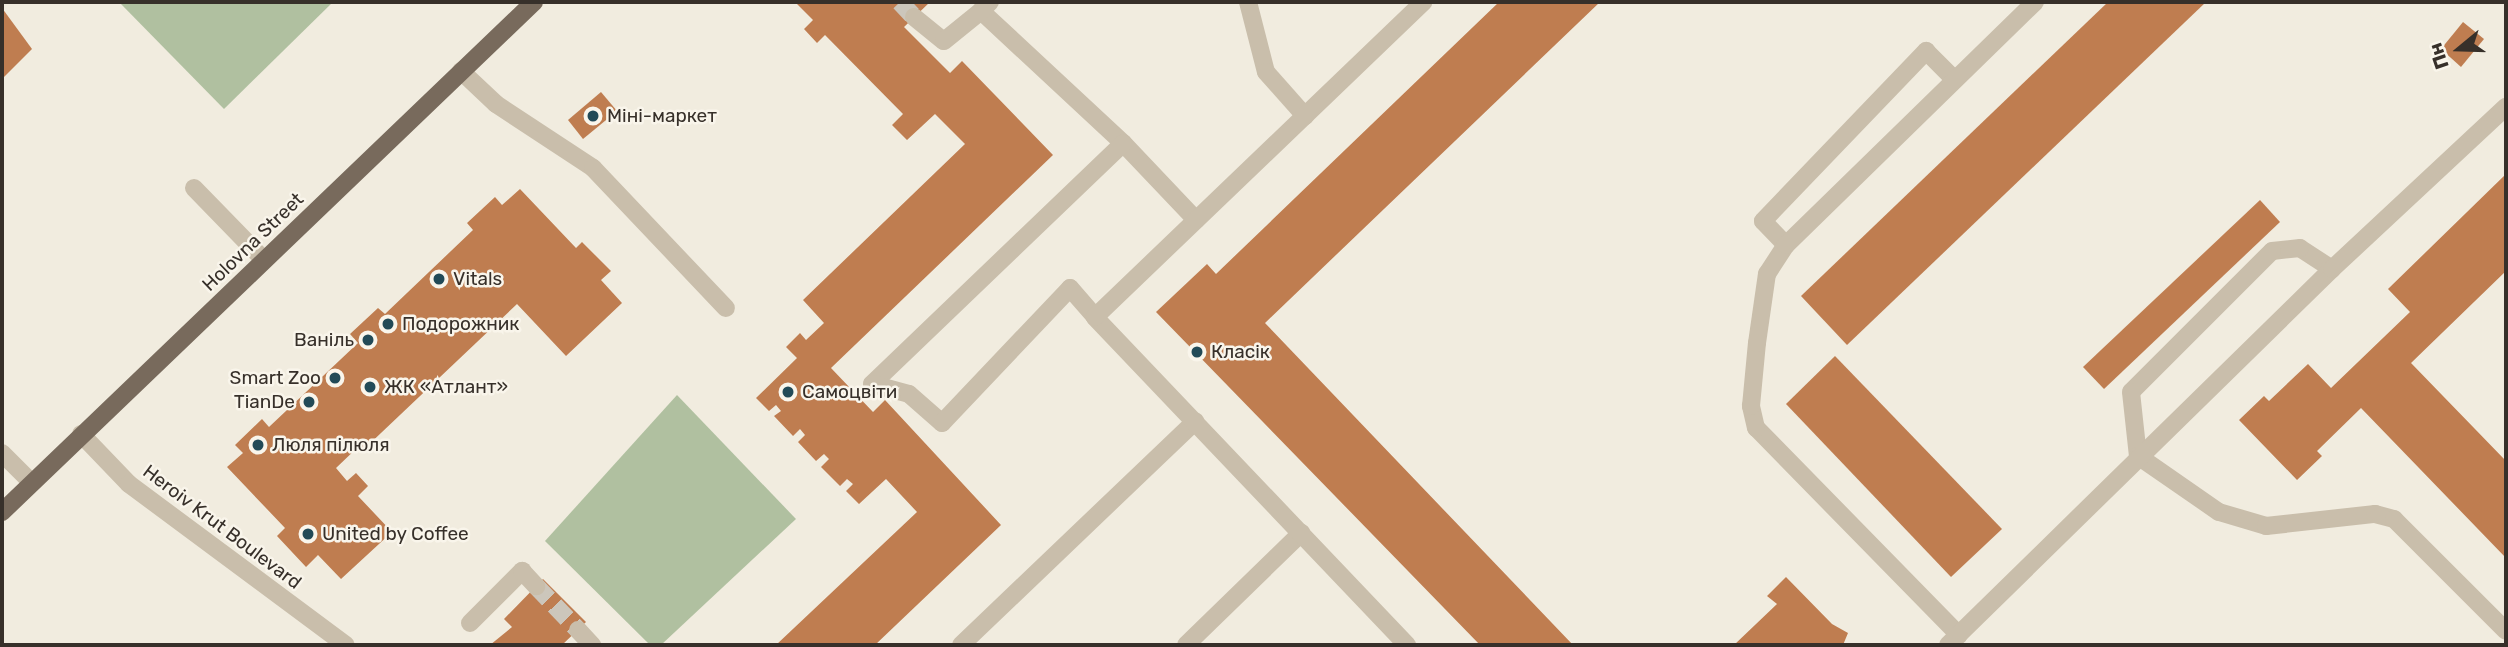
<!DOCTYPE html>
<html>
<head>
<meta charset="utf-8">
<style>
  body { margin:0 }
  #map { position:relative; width:2508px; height:647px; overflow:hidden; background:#f1ecdf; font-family:Rubik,sans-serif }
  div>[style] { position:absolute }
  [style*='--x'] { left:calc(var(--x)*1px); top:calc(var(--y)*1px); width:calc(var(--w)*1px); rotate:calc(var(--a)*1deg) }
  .green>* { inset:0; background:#b0c0a0 }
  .building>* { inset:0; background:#bf7d50 }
  .minor-tunnel>* { height:18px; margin-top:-9px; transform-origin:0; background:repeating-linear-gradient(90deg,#ccc6bb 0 18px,transparent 0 27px) }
  .minor>* { height:18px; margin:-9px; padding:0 9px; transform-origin:9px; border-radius:9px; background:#c9beab }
  .major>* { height:18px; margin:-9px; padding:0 9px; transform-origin:9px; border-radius:9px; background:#786a5c }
  .dots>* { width:19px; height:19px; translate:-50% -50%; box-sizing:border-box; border:4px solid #f9f5eb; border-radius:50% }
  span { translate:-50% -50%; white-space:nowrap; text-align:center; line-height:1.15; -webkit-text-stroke:5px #f9f5eb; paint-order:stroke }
  .poi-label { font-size:19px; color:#37302a }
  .left { translate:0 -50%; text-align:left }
  .right { translate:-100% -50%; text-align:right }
  .street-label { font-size:19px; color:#37302a }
  .frame { position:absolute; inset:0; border:4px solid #37302a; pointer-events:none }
  .north { position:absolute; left:2424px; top:14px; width:70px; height:70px; -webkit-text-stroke:5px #f9f5eb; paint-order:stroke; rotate:251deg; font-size:19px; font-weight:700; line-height:28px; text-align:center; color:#37302a }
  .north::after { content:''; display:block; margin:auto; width:24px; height:32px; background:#37302a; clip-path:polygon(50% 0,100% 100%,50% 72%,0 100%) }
</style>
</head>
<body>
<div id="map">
  <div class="green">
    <i style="clip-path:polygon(119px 2px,333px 2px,224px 109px)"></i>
    <i style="clip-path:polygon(677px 395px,796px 519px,661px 645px,650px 645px,545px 541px)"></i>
  </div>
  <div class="building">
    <i style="clip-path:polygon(795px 2px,930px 2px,904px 27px,950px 73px,962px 61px,1053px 155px,831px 368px,873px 412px,885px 400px,1001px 525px,875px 645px,776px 645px,917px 512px,886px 479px,859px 504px,846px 491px,853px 484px,847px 479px,840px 486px,821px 467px,829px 459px,824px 454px,816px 461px,798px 442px,805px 435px,800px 429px,793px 436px,774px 416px,781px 411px,776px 405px,769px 411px,756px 398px,797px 358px,786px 347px,800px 333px,806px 340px,824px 323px,803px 300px,965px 144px,935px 114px,907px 140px,892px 125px,903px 114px,825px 35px,817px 43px,804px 29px,813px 20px)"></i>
    <i style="clip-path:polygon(1499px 2px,1600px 2px,1265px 323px,1573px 645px,1480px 645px,1156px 312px,1207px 264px,1216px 274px)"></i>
    <i style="clip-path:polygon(2108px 2px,2206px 2px,1847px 345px,1801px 296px)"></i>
    <i style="clip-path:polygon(2px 8px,32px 49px,2px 79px)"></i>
    <i style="clip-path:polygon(2463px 22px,2484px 39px,2461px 67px,2441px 49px)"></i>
    <i style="clip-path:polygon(601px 92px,617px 111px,583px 139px,568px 120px)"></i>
    <i style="clip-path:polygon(2506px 174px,2506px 271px,2411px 363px,2506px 461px,2506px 558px,2361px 408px,2317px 451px,2322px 456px,2297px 480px,2239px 420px,2264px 396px,2269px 401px,2308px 364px,2331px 388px,2410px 312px,2388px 289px)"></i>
    <i style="clip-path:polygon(520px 189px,576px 248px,582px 242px,611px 271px,601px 280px,622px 303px,566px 356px,517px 304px,362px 451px,358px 447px,336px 468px,347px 481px,356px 473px,368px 486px,358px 496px,392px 532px,341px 579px,318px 555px,306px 567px,277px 536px,285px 528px,227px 467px,243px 453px,235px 445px,262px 419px,269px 427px,358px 343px,350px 334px,378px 308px,385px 314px,473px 230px,467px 223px,495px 197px,502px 205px)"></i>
    <i style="clip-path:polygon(2260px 200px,2280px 222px,2104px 389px,2083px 367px)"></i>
    <i style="clip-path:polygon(1835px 356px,2002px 529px,1951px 577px,1786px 404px)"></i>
    <i style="clip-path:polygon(1786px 577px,1832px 624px,1848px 633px,1843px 645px,1734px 645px,1777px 604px,1767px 596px)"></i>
    <i style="clip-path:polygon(543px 579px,586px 622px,562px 645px,490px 645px,512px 627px,504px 619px)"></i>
  </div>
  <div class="minor-tunnel">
    <i style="--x:900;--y:2;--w:21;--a:47"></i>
    <i style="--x:536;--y:586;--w:61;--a:46.3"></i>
  </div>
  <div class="minor">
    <i style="--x:990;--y:2;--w:13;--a:135"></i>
    <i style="--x:981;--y:11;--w:194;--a:42.9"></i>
    <i style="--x:1123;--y:143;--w:106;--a:46.5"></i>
    <i style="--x:1248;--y:2;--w:72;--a:75.6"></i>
    <i style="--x:1266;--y:72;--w:59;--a:48.4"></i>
    <i style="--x:914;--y:17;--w:38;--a:39"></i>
    <i style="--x:944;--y:41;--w:48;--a:-39"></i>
    <i style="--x:461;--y:71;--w:48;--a:43.3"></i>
    <i style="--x:496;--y:104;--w:116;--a:33.4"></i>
    <i style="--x:593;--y:168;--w:193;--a:46.5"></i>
    <i style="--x:194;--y:188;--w:100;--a:45.8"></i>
    <i style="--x:1786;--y:245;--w:33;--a:-134"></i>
    <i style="--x:1763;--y:221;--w:236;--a:-46.2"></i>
    <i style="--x:1926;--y:51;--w:40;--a:45"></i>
    <i style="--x:2332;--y:269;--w:38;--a:-147"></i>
    <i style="--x:2300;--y:248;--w:28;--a:174"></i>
    <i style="--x:2272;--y:251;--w:199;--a:135"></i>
    <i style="--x:2131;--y:392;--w:64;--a:83.8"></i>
    <i style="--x:2138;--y:456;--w:98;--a:34.7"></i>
    <i style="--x:2219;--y:512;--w:49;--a:16.6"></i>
    <i style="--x:2266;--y:526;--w:110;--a:-6.3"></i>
    <i style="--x:2375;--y:514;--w:20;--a:15"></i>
    <i style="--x:2394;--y:519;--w:158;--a:45"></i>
    <i style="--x:872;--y:384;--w:348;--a:-43.8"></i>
    <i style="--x:872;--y:384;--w:38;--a:15"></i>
    <i style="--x:909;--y:394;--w:44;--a:41.3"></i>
    <i style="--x:942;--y:423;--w:186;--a:-46.5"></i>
    <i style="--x:1070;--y:288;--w:38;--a:49"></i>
    <i style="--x:81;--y:434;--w:69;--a:46.2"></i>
    <i style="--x:129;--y:484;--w:270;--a:36.6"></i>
    <i style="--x:2;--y:453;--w:41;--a:45"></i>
    <i style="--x:470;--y:623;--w:74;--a:-45"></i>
    <i style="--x:522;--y:571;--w:21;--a:47"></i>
    <i style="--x:578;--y:630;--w:21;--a:47"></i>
    <i style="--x:1959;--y:635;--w:290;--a:-134.4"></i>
    <i style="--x:1756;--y:428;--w:23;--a:-103"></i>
    <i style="--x:1751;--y:406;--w:63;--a:-84.6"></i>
    <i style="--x:1757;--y:343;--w:70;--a:-81.8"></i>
    <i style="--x:1767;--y:274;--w:35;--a:-57"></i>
    <i style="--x:1786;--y:245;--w:348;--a:-44.3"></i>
    <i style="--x:961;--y:645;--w:324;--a:-43.7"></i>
    <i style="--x:1186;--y:645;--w:161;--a:-44.2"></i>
    <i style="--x:1407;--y:645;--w:453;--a:-133.6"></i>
    <i style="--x:1095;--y:317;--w:455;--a:-43.8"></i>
    <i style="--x:1948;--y:645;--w:537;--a:-44.4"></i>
    <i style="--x:2332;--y:269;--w:238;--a:-43"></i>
  </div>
  <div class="major">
    <i style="--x:2;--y:512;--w:737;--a:-43.79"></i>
  </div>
  <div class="dots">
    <i style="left:593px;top:116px;background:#224a57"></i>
    <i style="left:439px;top:279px;background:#224a57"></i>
    <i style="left:388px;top:324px;background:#224a57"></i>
    <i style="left:368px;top:340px;background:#224a57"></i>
    <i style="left:1197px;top:352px;background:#224a57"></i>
    <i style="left:335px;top:378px;background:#224a57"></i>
    <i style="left:370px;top:387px;background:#224a57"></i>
    <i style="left:788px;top:392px;background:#224a57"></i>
    <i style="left:309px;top:402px;background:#224a57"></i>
    <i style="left:258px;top:445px;background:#224a57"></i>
    <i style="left:308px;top:534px;background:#224a57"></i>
  </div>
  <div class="poi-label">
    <span class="left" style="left:607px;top:116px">Міні-маркет</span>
    <span class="left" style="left:453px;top:279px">Vitals</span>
    <span class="left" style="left:402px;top:324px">Подорожник</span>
    <span class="right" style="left:354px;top:340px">Ваніль</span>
    <span class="left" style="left:1211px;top:352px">Класік</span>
    <span class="right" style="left:321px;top:378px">Smart Zoo</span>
    <span class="left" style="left:384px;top:387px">ЖК «Атлант»</span>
    <span class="left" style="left:802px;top:392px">Самоцвіти</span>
    <span class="right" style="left:295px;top:402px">TianDe</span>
    <span class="left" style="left:272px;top:445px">Люля пілюля</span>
    <span class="left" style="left:322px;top:534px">United by Coffee</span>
  </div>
  <div class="street-label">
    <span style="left:253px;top:242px;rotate:-44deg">Holovna Street</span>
    <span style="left:222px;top:527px;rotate:37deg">Heroiv Krut Boulevard</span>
  </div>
  <div class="frame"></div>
  <div class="north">Пн</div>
</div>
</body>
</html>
